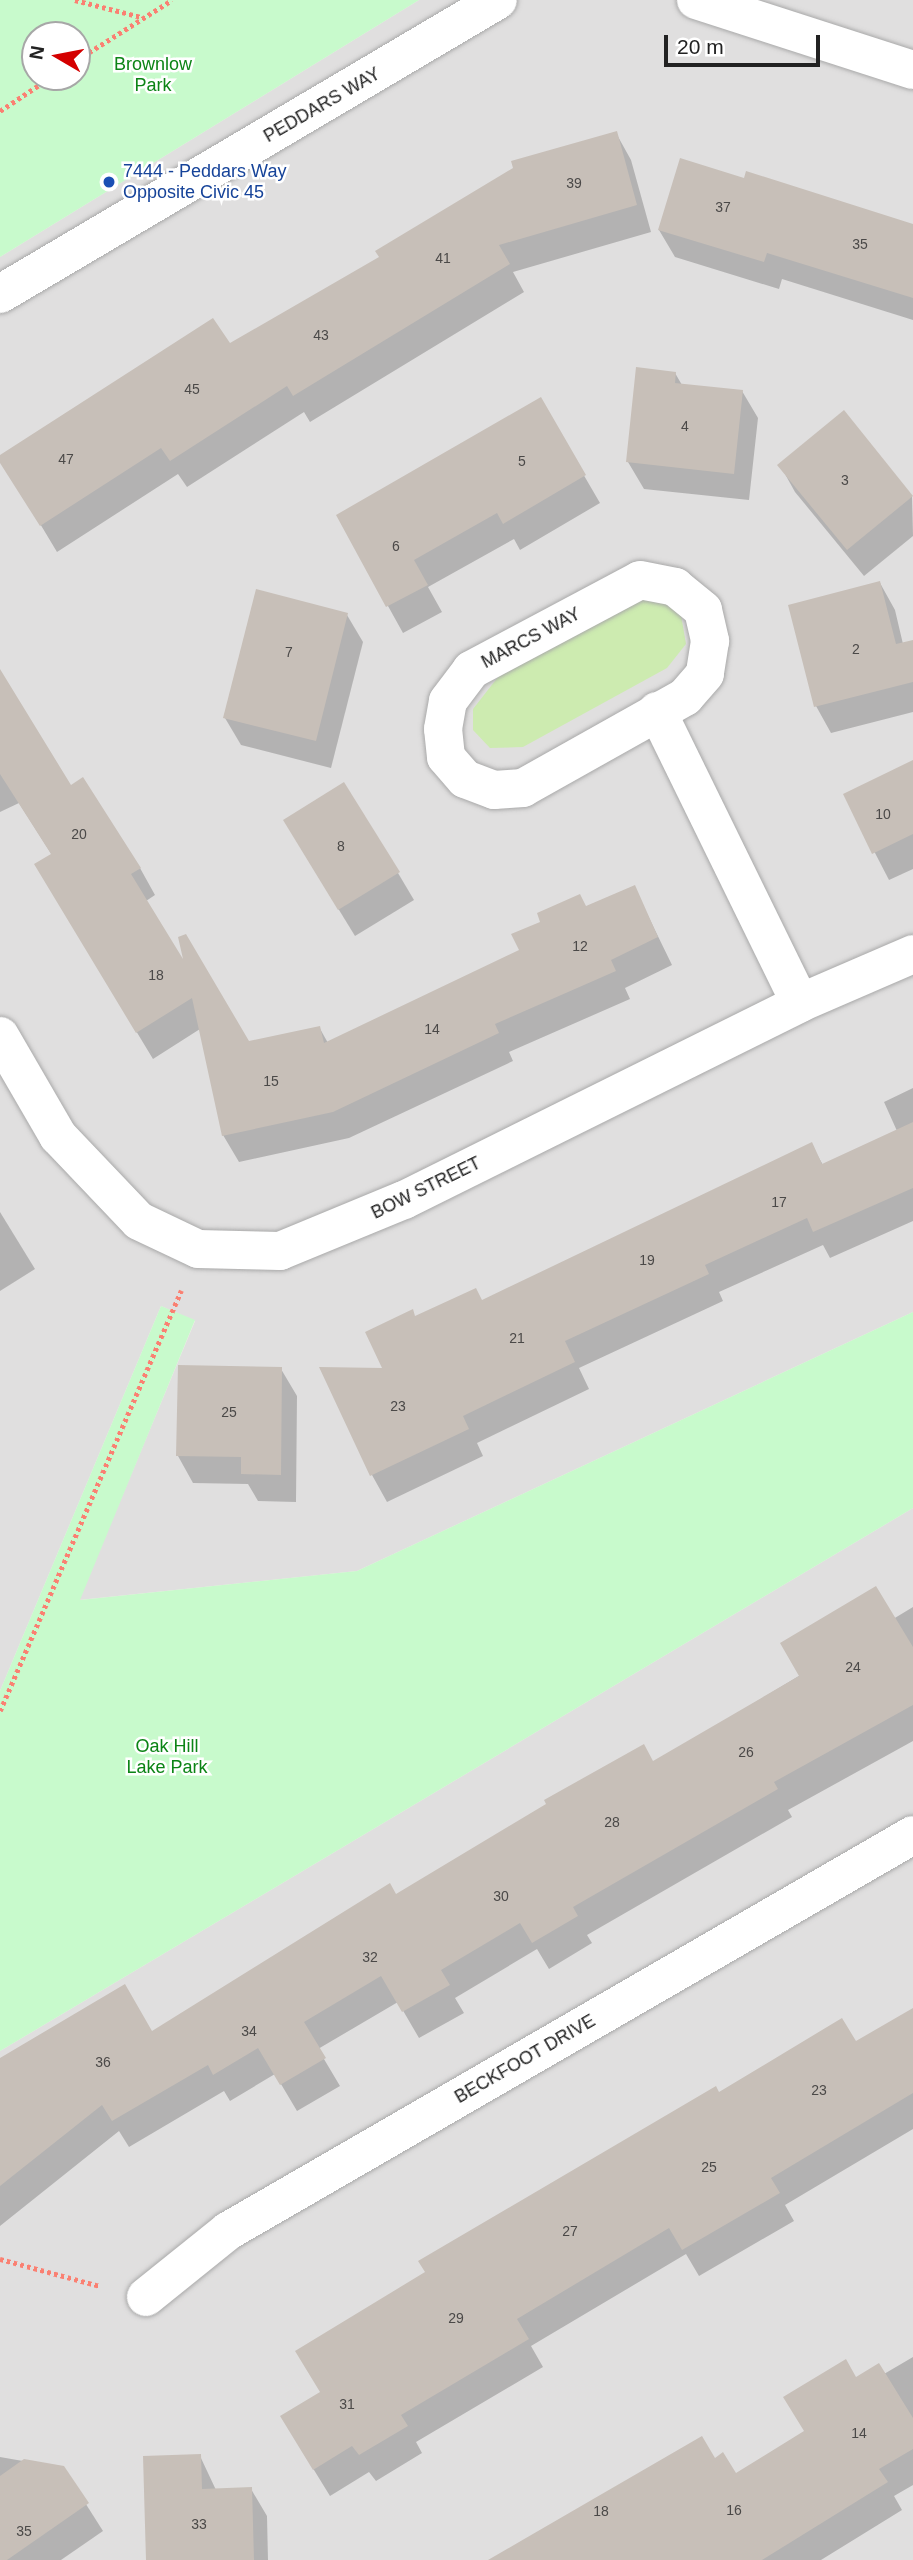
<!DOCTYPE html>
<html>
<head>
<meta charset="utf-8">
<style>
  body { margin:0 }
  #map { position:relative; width:913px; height:2560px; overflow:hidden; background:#f2efe9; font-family:Arial,sans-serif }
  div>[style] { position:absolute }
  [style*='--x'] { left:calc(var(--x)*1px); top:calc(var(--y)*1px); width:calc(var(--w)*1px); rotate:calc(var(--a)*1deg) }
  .residential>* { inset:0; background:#e0dfdf }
  .grass>* { inset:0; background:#cdebb0 }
  .park>* { inset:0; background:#c8facc }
  .shadow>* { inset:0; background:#0003 }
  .building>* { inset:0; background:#c7bfb8 }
  .path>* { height:4.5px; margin-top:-2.25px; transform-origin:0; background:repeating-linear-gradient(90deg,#fa8072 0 3.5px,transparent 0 7px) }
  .roads { filter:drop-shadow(0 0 2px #a9a9a9) drop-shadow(0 0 2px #a9a9a9) }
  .street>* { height:38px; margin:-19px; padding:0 19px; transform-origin:19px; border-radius:19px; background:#fff }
  .dots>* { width:19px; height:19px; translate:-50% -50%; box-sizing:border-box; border:4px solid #fff; border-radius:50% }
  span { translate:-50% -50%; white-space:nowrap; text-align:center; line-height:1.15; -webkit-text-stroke:5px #fff; paint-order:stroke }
  .number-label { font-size:14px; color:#4b4948 }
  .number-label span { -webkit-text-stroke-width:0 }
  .park-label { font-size:18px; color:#0c8416 }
  .street-label { font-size:18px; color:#222 }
  .transit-label { font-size:18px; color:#164399 }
  .left { translate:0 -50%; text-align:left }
  .north { position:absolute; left:21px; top:21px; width:70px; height:70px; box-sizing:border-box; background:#fff; border:2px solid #a7a7a7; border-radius:50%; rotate:280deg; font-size:19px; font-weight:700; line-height:28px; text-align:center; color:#222 }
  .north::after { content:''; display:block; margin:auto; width:24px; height:32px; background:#d40000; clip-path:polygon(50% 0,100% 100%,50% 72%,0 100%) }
  .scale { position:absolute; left:664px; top:35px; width:156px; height:32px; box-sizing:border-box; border:4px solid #222; border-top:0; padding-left:9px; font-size:21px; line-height:24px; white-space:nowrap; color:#222; -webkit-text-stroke:5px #fff; paint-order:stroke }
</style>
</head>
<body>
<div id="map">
  <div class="residential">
    <i style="clip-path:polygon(419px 0,913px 0,913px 1312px,357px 1571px,79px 1600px,195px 1321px,161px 1306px,0 1691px,0 257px)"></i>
    <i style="clip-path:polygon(913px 1508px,913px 2560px,0 2560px,0 2051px)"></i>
  </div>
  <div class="grass">
    <i style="clip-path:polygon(655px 595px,680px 609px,686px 644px,667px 668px,523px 747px,490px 748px,473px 730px,473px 709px,498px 677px,626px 606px)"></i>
  </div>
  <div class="park">
    <i style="clip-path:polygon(evenodd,0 0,419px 0,0 257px,0 0,77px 35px,77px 77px,35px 77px,35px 35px,77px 35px)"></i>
    <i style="clip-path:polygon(161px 1306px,195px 1320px,80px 1600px,357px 1571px,913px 1312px,913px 1508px,0 2051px,0 1691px)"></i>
  </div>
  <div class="shadow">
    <i style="clip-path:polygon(616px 133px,631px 160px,651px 232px,513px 272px,524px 292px,310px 422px,304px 412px,187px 487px,178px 474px,57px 552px,0 457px,229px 345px,381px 258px,515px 169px)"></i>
    <i style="clip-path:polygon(745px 181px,913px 226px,913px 320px,782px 279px,779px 289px,675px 257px,659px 230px)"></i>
    <i style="clip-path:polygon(675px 373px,682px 385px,742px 391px,758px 418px,749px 500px,644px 489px,628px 462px)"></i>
    <i style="clip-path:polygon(540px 400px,600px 503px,520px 550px,514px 539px,428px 587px,442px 612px,403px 633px,338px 516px)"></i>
    <i style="clip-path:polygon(780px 465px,912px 497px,913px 536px,864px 576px,795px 492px)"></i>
    <i style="clip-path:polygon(880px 583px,895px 610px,903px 644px,913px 650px,913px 712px,831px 733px,816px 706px)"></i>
    <i style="clip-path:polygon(347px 615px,363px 642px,331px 768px,241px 745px,225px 718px)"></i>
    <i style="clip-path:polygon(0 672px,70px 787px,140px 868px,155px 895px,146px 901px,186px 968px,248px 1043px,319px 1027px,328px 1043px,521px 951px,586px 908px,634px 887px,672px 965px,625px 988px,630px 999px,509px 1052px,513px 1061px,349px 1138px,239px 1162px,223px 1135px,200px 1029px,153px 1059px,52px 892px,52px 855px,19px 803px,0 812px)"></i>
    <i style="clip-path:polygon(913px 762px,913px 869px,889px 880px,845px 795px)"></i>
    <i style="clip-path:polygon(301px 848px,398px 873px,414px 900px,355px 936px)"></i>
    <i style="clip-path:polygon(913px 1088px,913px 1221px,830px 1258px,823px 1245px,719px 1292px,723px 1301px,579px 1368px,589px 1389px,477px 1443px,483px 1456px,387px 1502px,372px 1475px,385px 1370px,415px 1318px,482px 1302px,811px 1144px,823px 1165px,897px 1131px,884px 1102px)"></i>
    <i style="clip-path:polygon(0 1212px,35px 1269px,0 1291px)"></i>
    <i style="clip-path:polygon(281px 1369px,297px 1396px,296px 1502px,258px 1501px,248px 1484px,193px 1483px,178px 1456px)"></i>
    <i style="clip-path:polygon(913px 1607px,913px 1741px,788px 1810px,792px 1817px,587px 1935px,592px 1943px,549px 1969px,537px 1949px,455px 1998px,464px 2013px,419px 2038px,398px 2002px,318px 2049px,340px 2086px,297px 2111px,275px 2074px,230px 2101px,224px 2091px,129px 2147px,119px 2131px,0 2226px,0 2076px,151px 2033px,395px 1896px,653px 1764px)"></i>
    <i style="clip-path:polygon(913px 2010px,913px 2129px,785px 2205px,794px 2221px,699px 2276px,686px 2254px,531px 2346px,543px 2367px,416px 2442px,422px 2453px,376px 2481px,369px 2472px,330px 2496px,298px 2444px,321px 2393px,719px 2094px,856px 2044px)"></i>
    <i style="clip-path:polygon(913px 2357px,913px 2485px,894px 2496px,902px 2510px,821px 2560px,504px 2560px,714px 2460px,735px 2475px,806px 2432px,855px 2379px,884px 2374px)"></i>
    <i style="clip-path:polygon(200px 2456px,216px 2490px,251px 2489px,267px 2516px,268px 2560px,147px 2560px)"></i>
    <i style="clip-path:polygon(0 2457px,63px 2468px,103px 2531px,61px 2560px,0 2560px)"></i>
  </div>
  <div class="building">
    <i style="clip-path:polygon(617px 131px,637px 205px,499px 245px,510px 264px,293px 396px,287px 386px,170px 461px,161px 448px,40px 526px,0 463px,0 455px,213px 318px,230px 343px,379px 257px,375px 251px,513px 168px,511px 161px)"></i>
    <i style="clip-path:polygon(680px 158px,744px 178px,746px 171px,913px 224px,913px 298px,767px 253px,764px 262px,658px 230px)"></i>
    <i style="clip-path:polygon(636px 367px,676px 372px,675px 383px,743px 390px,734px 474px,626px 462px)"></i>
    <i style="clip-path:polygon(541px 397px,586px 475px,503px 524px,497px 513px,414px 560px,428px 585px,386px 607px,336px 515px)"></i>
    <i style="clip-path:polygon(844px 410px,913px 496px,847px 550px,777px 465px)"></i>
    <i style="clip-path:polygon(880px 581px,896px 644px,913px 640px,913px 682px,814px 707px,788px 605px)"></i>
    <i style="clip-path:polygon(256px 589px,348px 613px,316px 741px,223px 718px)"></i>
    <i style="clip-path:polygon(0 669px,71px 785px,83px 777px,141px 868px,131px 874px,183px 959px,178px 937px,186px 934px,249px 1041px,320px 1026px,324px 1043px,519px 950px,511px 934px,540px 922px,537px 913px,580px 894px,586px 906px,635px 885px,658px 937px,611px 960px,616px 971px,495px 1024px,499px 1033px,333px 1112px,222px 1136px,192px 998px,136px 1033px,34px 864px,51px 854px,0 774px)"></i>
    <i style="clip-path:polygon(913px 760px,913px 834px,872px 854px,843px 794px)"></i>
    <i style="clip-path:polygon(344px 782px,400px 872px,338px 910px,283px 820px)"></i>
    <i style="clip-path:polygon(913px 1122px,913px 1188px,813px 1232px,807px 1218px,705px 1265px,709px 1274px,565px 1341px,575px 1362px,463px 1416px,469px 1429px,370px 1476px,319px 1367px,382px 1368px,365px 1332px,413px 1309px,415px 1316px,476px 1288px,482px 1300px,812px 1142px,822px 1164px)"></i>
    <i style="clip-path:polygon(178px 1365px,282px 1367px,281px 1475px,241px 1474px,241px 1457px,176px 1456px)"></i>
    <i style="clip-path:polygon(876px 1586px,913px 1647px,913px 1705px,774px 1782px,778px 1789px,573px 1907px,578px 1916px,532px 1943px,520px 1923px,441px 1970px,450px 1985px,402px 2012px,381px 1976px,304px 2022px,326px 2058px,280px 2085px,258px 2048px,213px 2075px,208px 2065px,112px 2121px,102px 2105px,0 2186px,0 2058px,125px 1984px,152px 2031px,390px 1883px,396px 1894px,546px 1804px,544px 1800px,644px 1744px,653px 1761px,799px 1676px,780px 1643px)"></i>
    <i style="clip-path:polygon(913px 2008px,913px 2093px,771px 2178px,780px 2193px,682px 2250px,669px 2228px,517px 2319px,529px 2339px,401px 2415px,408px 2426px,359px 2455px,352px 2446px,313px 2470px,280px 2416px,320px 2392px,295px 2351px,425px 2272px,418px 2261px,716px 2086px,719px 2092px,842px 2018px,856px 2041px)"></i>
    <i style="clip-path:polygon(846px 2359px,856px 2377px,879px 2363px,913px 2418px,913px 2449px,879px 2469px,888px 2482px,762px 2560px,488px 2560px,702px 2436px,715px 2458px,723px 2452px,736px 2473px,804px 2431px,783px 2397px)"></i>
    <i style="clip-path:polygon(201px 2454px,202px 2489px,252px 2487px,254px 2560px,146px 2560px,143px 2456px)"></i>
    <i style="clip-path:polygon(24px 2459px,64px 2466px,89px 2503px,7px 2560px,0 2560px,0 2476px)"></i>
  </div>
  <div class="path">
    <i style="--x:75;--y:0;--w:68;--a:14.4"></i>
    <i style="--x:77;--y:60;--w:112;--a:-32.3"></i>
    <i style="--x:0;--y:111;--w:61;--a:-33.7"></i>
    <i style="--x:0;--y:1711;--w:458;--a:-66.7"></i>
    <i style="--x:0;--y:2259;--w:104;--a:15.1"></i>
  </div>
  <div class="roads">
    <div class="street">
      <i style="--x:696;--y:0;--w:228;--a:17.9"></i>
      <i style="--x:0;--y:294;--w:578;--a:-30.56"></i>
      <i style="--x:640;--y:580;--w:36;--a:11"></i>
      <i style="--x:675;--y:587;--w:36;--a:39"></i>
      <i style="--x:703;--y:610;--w:32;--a:77"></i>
      <i style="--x:710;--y:641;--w:33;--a:99"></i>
      <i style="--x:705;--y:674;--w:30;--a:131"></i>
      <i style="--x:685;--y:697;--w:186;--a:150.7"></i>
      <i style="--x:523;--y:788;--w:29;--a:176"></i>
      <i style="--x:494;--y:790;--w:31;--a:-159"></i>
      <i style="--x:465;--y:779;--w:29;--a:-131"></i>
      <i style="--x:446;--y:757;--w:28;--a:-96"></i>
      <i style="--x:443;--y:729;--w:28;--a:-80"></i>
      <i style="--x:448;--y:701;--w:39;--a:-53"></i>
      <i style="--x:471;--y:670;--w:191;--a:-28"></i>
      <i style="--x:657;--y:711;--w:325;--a:63.9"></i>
      <i style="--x:0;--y:1036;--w:116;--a:59.9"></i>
      <i style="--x:58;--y:1136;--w:117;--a:46.4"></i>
      <i style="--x:139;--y:1221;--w:65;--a:25.4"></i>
      <i style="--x:198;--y:1249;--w:82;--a:1.4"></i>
      <i style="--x:280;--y:1251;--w:134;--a:-22.4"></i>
      <i style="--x:404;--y:1200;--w:442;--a:-26.4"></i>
      <i style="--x:800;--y:1003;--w:123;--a:-23.4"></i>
      <i style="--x:146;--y:2297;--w:105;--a:-38.8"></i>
      <i style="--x:228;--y:2231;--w:791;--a:-30.03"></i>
    </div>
  </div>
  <div class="dots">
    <i style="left:109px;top:182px;background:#1a4fb4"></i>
  </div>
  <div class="number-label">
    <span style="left:574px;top:183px">39</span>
    <span style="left:723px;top:207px">37</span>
    <span style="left:860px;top:244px">35</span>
    <span style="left:443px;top:258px">41</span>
    <span style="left:321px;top:335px">43</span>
    <span style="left:192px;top:389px">45</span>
    <span style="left:685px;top:426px">4</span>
    <span style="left:66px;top:459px">47</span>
    <span style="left:522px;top:461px">5</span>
    <span style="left:845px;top:480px">3</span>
    <span style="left:396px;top:546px">6</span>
    <span style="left:856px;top:649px">2</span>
    <span style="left:289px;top:652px">7</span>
    <span style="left:883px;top:814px">10</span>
    <span style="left:79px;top:834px">20</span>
    <span style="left:341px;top:846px">8</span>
    <span style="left:580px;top:946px">12</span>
    <span style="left:156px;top:975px">18</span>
    <span style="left:432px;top:1029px">14</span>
    <span style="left:271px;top:1081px">15</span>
    <span style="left:779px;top:1202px">17</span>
    <span style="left:647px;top:1260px">19</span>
    <span style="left:517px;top:1338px">21</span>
    <span style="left:398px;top:1406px">23</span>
    <span style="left:229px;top:1412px">25</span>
    <span style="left:853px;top:1667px">24</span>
    <span style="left:746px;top:1752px">26</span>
    <span style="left:612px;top:1822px">28</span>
    <span style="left:501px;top:1896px">30</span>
    <span style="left:370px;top:1957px">32</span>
    <span style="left:249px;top:2031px">34</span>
    <span style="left:103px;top:2062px">36</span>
    <span style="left:819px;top:2090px">23</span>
    <span style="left:709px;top:2167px">25</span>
    <span style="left:570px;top:2231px">27</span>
    <span style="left:456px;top:2318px">29</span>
    <span style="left:347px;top:2404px">31</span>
    <span style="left:859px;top:2433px">14</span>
    <span style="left:734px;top:2510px">16</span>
    <span style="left:601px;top:2511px">18</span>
    <span style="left:199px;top:2524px">33</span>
    <span style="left:24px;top:2531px">35</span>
  </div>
  <div class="park-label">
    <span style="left:153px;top:75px">Brownlow<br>Park</span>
    <span style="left:167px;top:1757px">Oak Hill<br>Lake Park</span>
  </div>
  <div class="street-label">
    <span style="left:322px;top:105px;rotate:-30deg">PEDDARS WAY</span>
    <span style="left:531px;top:638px;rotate:-28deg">MARCS WAY</span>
    <span style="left:426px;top:1188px;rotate:-26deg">BOW STREET</span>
    <span style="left:525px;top:2059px;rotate:-30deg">BECKFOOT DRIVE</span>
  </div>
  <div class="transit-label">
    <span class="left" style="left:123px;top:182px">7444 - Peddars Way<br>Opposite Civic 45</span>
  </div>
  <div class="north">N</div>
  <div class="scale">20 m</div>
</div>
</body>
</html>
